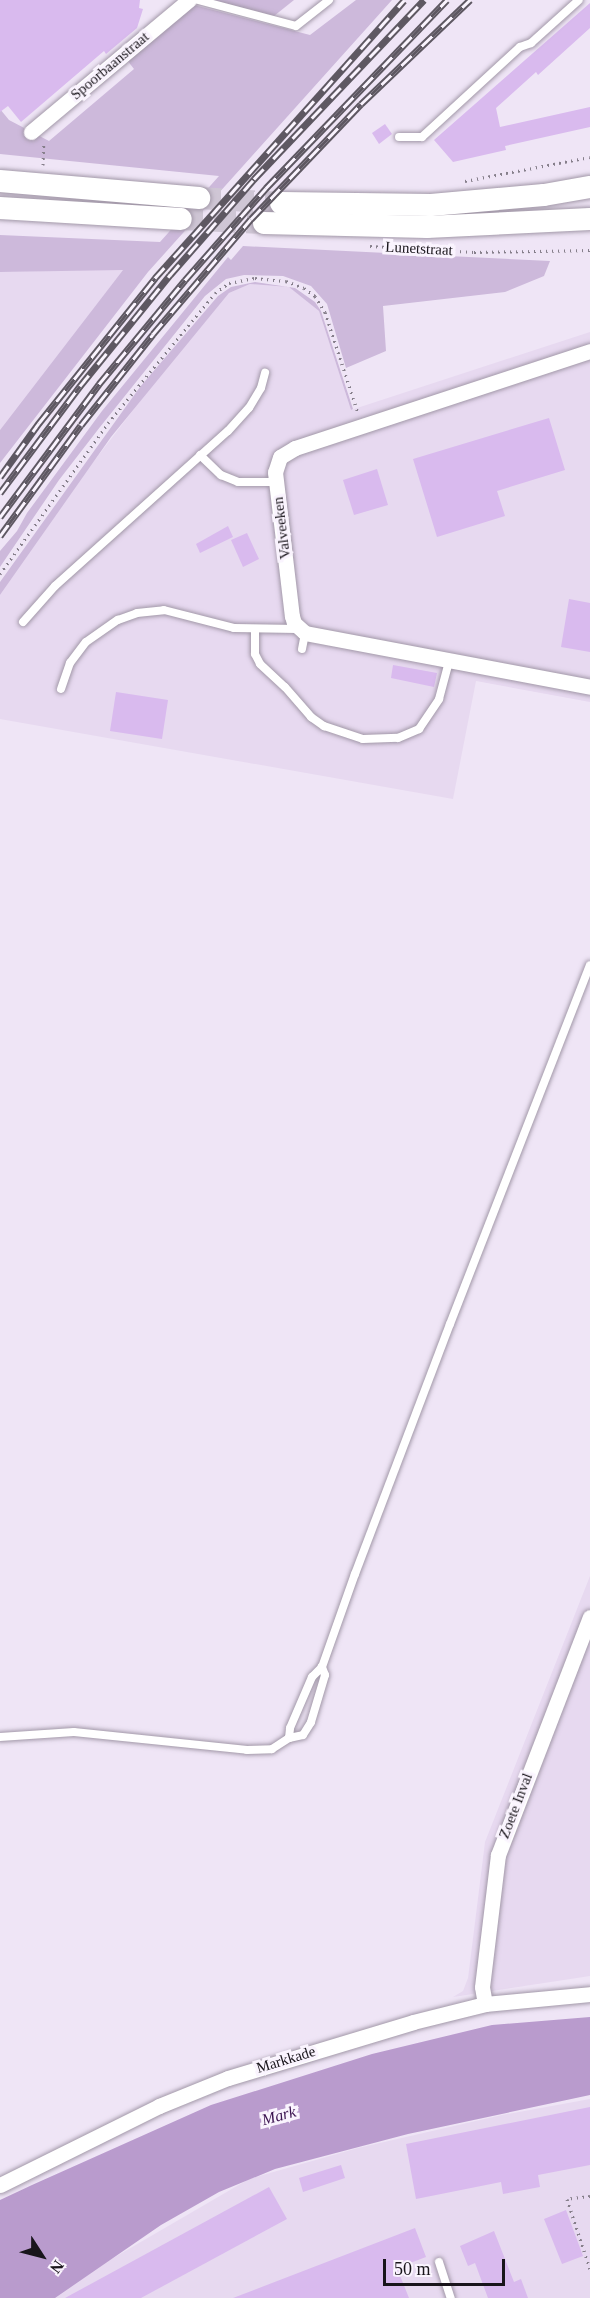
<!DOCTYPE html>
<html>
<head>
<meta charset="utf-8">
<style>
  body { margin:0 }
  #map { position:relative; width:590px; height:2298px; overflow:hidden; background:#efe5f6; font-family:"Times New Roman",serif }
  div>[style] { position:absolute }
  [style*='--x'] { left:calc(var(--x)*1px); top:calc(var(--y)*1px); width:calc(var(--w)*1px); rotate:calc(var(--a)*1deg) }
  .built>* { inset:0; background:#e7d9f0 }
  .green>* { inset:0; background:#cdb9db }
  .water>* { inset:0; background:#b99bcd }
  .building>* { inset:0; background:#d9baee }
  .secondary-tunnel>* { height:22px; margin-top:-11px; transform-origin:0; background:repeating-linear-gradient(90deg,#cfc6d5 0 22px,transparent 0 33px) }
  .path>* { height:3px; margin-top:-1.5px; transform-origin:0; background:repeating-linear-gradient(90deg,#867f8b 0 1.5px,transparent 0 6px) }
  .roads { filter:drop-shadow(0 0 2px #a298a8) drop-shadow(0 0 2px #a298a8) }
  .service>* { height:8px; margin:-4px; padding:0 4px; transform-origin:4px; border-radius:4px; background:#fff }
  .minor>* { height:15px; margin:-7.5px; padding:0 7.5px; transform-origin:7.5px; border-radius:7.5px; background:#fff }
  .secondary>* { height:22px; margin:-11px; padding:0 11px; transform-origin:11px; border-radius:11px; background:#fff }
  .rail>* { height:7px; margin-top:-3.5px; transform-origin:0; background:repeating-linear-gradient(90deg,#faf4fe 0 14px,#5e5862 0 28px); box-sizing:border-box; border-block:2px solid #5e5862 }
  span { translate:-50% -50%; white-space:nowrap; text-align:center; line-height:1.15; -webkit-text-stroke:6px #faf4fe; paint-order:stroke }
  .street-label { font-size:15px; color:#19151b }
  .water-label { font-size:16px; color:#3b1350; font-style:italic }
  .north { position:absolute; left:12px; top:2226px; width:60px; height:60px; -webkit-text-stroke:4px #faf4fe; paint-order:stroke; rotate:126deg; font-size:16px; font-weight:700; line-height:24px; text-align:center; color:#19151b }
  .north::after { content:''; display:block; margin:auto; width:21px; height:27px; background:#19151b; clip-path:polygon(50% 0,100% 100%,50% 72%,0 100%) }
  .scale { position:absolute; left:383px; top:2259px; width:122px; height:27px; box-sizing:border-box; border:3px solid #19151b; border-top:0; padding-left:8px; font-size:18px; line-height:21px; white-space:nowrap; color:#19151b; -webkit-text-stroke:4px #faf4fe; paint-order:stroke }
</style>
</head>
<body>
<div id="map">
  <div class="built">
    <i style="clip-path:polygon(124px 269px,0 430px,0 272px)"></i>
    <i style="clip-path:polygon(250px 284px,290px 287px,319px 311px,351px 410px,590px 332px,590px 702px,476px 681px,453px 799px,0 719px,0 595px,88px 469px,150px 388px,229px 293px)"></i>
    <i style="clip-path:polygon(590px 1576px,590px 1976px,453px 1997px,463px 1991px,468px 1978px,485px 1842px)"></i>
    <i style="clip-path:polygon(590px 2099px,590px 2298px,54px 2298px,84px 2275px,249px 2179px,358px 2148px,502px 2115px)"></i>
  </div>
  <div class="green">
    <i style="clip-path:polygon(212px 0,294px 0,274px 16px)"></i>
    <i style="clip-path:polygon(356px 0,392px 0,148px 272px,0 463px,0 430px,123px 270px,0 272px,0 235px,160px 242px,219px 176px,0 154px,0 109px,9px 120px,49px 141px,134px 69px,127px 60px,194px 5px,310px 35px)"></i>
    <i style="clip-path:polygon(243px 246px,550px 261px,544px 276px,505px 292px,383px 306px,386px 351px,346px 368px,327px 304px,311px 286px,283px 276px,244px 275px,226px 279px,205px 296px,100px 427px,59px 480px,0 567px,0 551px,17px 531px,27px 513px,102px 411px,228px 257px,231px 260px)"></i>
    <i style="clip-path:polygon(255px 282px,295px 288px,315px 302px,321px 311px,353px 409px,351px 410px,319px 311px,289px 287px,250px 284px,229px 293px,111px 437px,0 595px,0 582px,140px 387px,218px 296px,231px 287px)"></i>
  </div>
  <div class="water">
    <i style="clip-path:polygon(590px 2017px,590px 2095px,408px 2134px,275px 2169px,219px 2192px,161px 2225px,55px 2298px,0 2298px,0 2200px,32px 2185px,211px 2105px,372px 2054px,492px 2025px)"></i>
  </div>
  <div class="building">
    <i style="clip-path:polygon(0 0,140px 0,139px 8px,143px 9px,137px 28px,106px 54px,104px 51px,21px 122px,8px 106px,0 112px)"></i>
    <i style="clip-path:polygon(590px 3px,590px 28px,538px 75px,536px 72px,496px 108px,500px 127px,590px 107px,590px 127px,505px 146px,506px 150px,453px 162px,434px 140px)"></i>
    <i style="clip-path:polygon(385px 124px,392px 134px,379px 144px,372px 133px)"></i>
    <i style="clip-path:polygon(549px 418px,565px 470px,497px 491px,505px 516px,437px 537px,413px 459px)"></i>
    <i style="clip-path:polygon(377px 469px,388px 505px,354px 515px,343px 480px)"></i>
    <i style="clip-path:polygon(228px 526px,233px 537px,200px 553px,196px 544px)"></i>
    <i style="clip-path:polygon(247px 533px,259px 559px,243px 567px,231px 540px)"></i>
    <i style="clip-path:polygon(569px 599px,590px 603px,590px 652px,561px 647px)"></i>
    <i style="clip-path:polygon(393px 665px,437px 673px,434px 687px,391px 678px)"></i>
    <i style="clip-path:polygon(116px 692px,168px 700px,162px 739px,110px 731px)"></i>
    <i style="clip-path:polygon(590px 2107px,590px 2165px,538px 2175px,540px 2187px,503px 2194px,501px 2182px,416px 2199px,406px 2144px)"></i>
    <i style="clip-path:polygon(341px 2165px,345px 2178px,303px 2192px,299px 2178px)"></i>
    <i style="clip-path:polygon(269px 2187px,287px 2219px,141px 2298px,65px 2298px)"></i>
    <i style="clip-path:polygon(566px 2210px,583px 2256px,562px 2264px,544px 2219px)"></i>
    <i style="clip-path:polygon(415px 2228px,426px 2257px,397px 2268px,409px 2298px,233px 2298px)"></i>
    <i style="clip-path:polygon(494px 2231px,514px 2282px,521px 2279px,528px 2298px,488px 2298px,475px 2263px,468px 2266px,460px 2246px)"></i>
  </div>
  <div class="secondary-tunnel">
    <i style="--x:199;--y:198;--w:82;--a:3.5"></i>
    <i style="--x:181;--y:219;--w:83;--a:2.8"></i>
  </div>
  <div class="path">
    <i style="--x:43;--y:165;--w:23;--a:-88"></i>
    <i style="--x:465;--y:181;--w:127;--a:-10.9"></i>
    <i style="--x:370;--y:246;--w:104;--a:3.3"></i>
    <i style="--x:474;--y:252;--w:116;--a:-1"></i>
    <i style="--x:0;--y:574;--w:186;--a:-54.4"></i>
    <i style="--x:108;--y:423;--w:168;--a:-50.5"></i>
    <i style="--x:215;--y:293;--w:17;--a:-36"></i>
    <i style="--x:229;--y:283;--w:26;--a:-11"></i>
    <i style="--x:255;--y:278;--w:31;--a:6"></i>
    <i style="--x:286;--y:281;--w:19;--a:21"></i>
    <i style="--x:304;--y:288;--w:14;--a:36"></i>
    <i style="--x:315;--y:296;--w:19;--a:58"></i>
    <i style="--x:325;--y:312;--w:106;--a:71.9"></i>
    <i style="--x:590;--y:2196;--w:23;--a:173"></i>
    <i style="--x:567;--y:2199;--w:74;--a:71.8"></i>
  </div>
  <div class="roads">
    <div class="service">
      <i style="--x:198;--y:0;--w:101;--a:14.9"></i>
      <i style="--x:296;--y:26;--w:42;--a:-38.2"></i>
      <i style="--x:399;--y:137;--w:23;--a:0"></i>
      <i style="--x:422;--y:137;--w:133;--a:-42.6"></i>
      <i style="--x:520;--y:47;--w:12;--a:-20"></i>
      <i style="--x:531;--y:43;--w:64;--a:-41.9"></i>
      <i style="--x:200;--y:455;--w:29;--a:44"></i>
      <i style="--x:221;--y:475;--w:18;--a:22"></i>
      <i style="--x:238;--y:482;--w:39;--a:0"></i>
      <i style="--x:23;--y:622;--w:48;--a:-48.4"></i>
      <i style="--x:55;--y:586;--w:232;--a:-41.9"></i>
      <i style="--x:228;--y:431;--w:31;--a:-48"></i>
      <i style="--x:249;--y:408;--w:23;--a:-59"></i>
      <i style="--x:261;--y:388;--w:16;--a:-75"></i>
      <i style="--x:255;--y:629;--w:25;--a:90"></i>
      <i style="--x:255;--y:654;--w:11;--a:63"></i>
      <i style="--x:260;--y:664;--w:34;--a:43"></i>
      <i style="--x:285;--y:687;--w:40;--a:49"></i>
      <i style="--x:311;--y:717;--w:16;--a:35"></i>
      <i style="--x:324;--y:726;--w:41;--a:18.4"></i>
      <i style="--x:363;--y:739;--w:35;--a:-2"></i>
      <i style="--x:398;--y:738;--w:23;--a:-23"></i>
      <i style="--x:419;--y:729;--w:36;--a:-56"></i>
      <i style="--x:439;--y:699;--w:39;--a:-75"></i>
      <i style="--x:302;--y:649;--w:16;--a:-79"></i>
      <i style="--x:61;--y:689;--w:28;--a:-71"></i>
      <i style="--x:70;--y:663;--w:26;--a:-53"></i>
      <i style="--x:86;--y:642;--w:39;--a:-35"></i>
      <i style="--x:118;--y:620;--w:20;--a:-20"></i>
      <i style="--x:137;--y:613;--w:27;--a:-6"></i>
      <i style="--x:164;--y:610;--w:72;--a:14.4"></i>
      <i style="--x:234;--y:628;--w:64;--a:0.9"></i>
      <i style="--x:0;--y:1737;--w:74;--a:-3.9"></i>
      <i style="--x:74;--y:1732;--w:174;--a:5.9"></i>
      <i style="--x:247;--y:1750;--w:25;--a:-2"></i>
      <i style="--x:272;--y:1749;--w:20;--a:-33"></i>
      <i style="--x:289;--y:1738;--w:10;--a:-84"></i>
      <i style="--x:290;--y:1728;--w:56;--a:-66.7"></i>
      <i style="--x:312;--y:1677;--w:14;--a:-45"></i>
      <i style="--x:322;--y:1667;--w:99;--a:-70.5"></i>
      <i style="--x:355;--y:1574;--w:267;--a:-69.2"></i>
      <i style="--x:450;--y:1324;--w:385;--a:-68.7"></i>
      <i style="--x:289;--y:1738;--w:14;--a:-12"></i>
      <i style="--x:303;--y:1735;--w:15;--a:-58"></i>
      <i style="--x:311;--y:1722;--w:49;--a:-73.4"></i>
      <i style="--x:325;--y:1675;--w:9;--a:-111"></i>
      <i style="--x:439;--y:2262;--w:38;--a:72"></i>
    </div>
    <div class="minor">
      <i style="--x:31;--y:132;--w:206;--a:-39.9"></i>
      <i style="--x:590;--y:351;--w:311;--a:161.8"></i>
      <i style="--x:295;--y:448;--w:17;--a:149"></i>
      <i style="--x:280;--y:457;--w:16;--a:108"></i>
      <i style="--x:275;--y:472;--w:145;--a:83.3"></i>
      <i style="--x:292;--y:616;--w:7;--a:74"></i>
      <i style="--x:294;--y:623;--w:15;--a:42"></i>
      <i style="--x:305;--y:633;--w:290;--a:10.7"></i>
      <i style="--x:485;--y:2004;--w:17;--a:-100"></i>
      <i style="--x:482;--y:1987;--w:133;--a:-83.1"></i>
      <i style="--x:498;--y:1855;--w:255;--a:-68.9"></i>
      <i style="--x:0;--y:2185;--w:178;--a:-26.4"></i>
      <i style="--x:159;--y:2106;--w:74;--a:-22.1"></i>
      <i style="--x:228;--y:2078;--w:193;--a:-16.8"></i>
      <i style="--x:413;--y:2022;--w:74;--a:-14"></i>
      <i style="--x:485;--y:2004;--w:105;--a:-5.4"></i>
    </div>
    <div class="secondary">
      <i style="--x:0;--y:181;--w:200;--a:4.9"></i>
      <i style="--x:281;--y:203;--w:150;--a:0.8"></i>
      <i style="--x:431;--y:205;--w:113;--a:-5.1"></i>
      <i style="--x:544;--y:195;--w:47;--a:-9.9"></i>
      <i style="--x:0;--y:208;--w:181;--a:3.5"></i>
      <i style="--x:264;--y:223;--w:163;--a:1.4"></i>
      <i style="--x:427;--y:227;--w:163;--a:-2.8"></i>
    </div>
  </div>
  <div class="rail">
    <i style="--x:0;--y:477;--w:67;--a:-54.2"></i>
    <i style="--x:39;--y:423;--w:186;--a:-51.3"></i>
    <i style="--x:155;--y:278;--w:373;--a:-48.1"></i>
    <i style="--x:0;--y:493;--w:134;--a:-53.2"></i>
    <i style="--x:80;--y:386;--w:143;--a:-51"></i>
    <i style="--x:170;--y:275;--w:128;--a:-48.8"></i>
    <i style="--x:254;--y:179;--w:247;--a:-46.5"></i>
    <i style="--x:0;--y:517;--w:166;--a:-53.3"></i>
    <i style="--x:99;--y:384;--w:135;--a:-50.4"></i>
    <i style="--x:185;--y:280;--w:123;--a:-48.6"></i>
    <i style="--x:266;--y:188;--w:261;--a:-46.1"></i>
    <i style="--x:0;--y:536;--w:137;--a:-53.9"></i>
    <i style="--x:81;--y:425;--w:116;--a:-51.6"></i>
    <i style="--x:153;--y:334;--w:151;--a:-49.6"></i>
    <i style="--x:251;--y:219;--w:159;--a:-46.3"></i>
    <i style="--x:361;--y:104;--w:151;--a:-43.7"></i>
  </div>
  <div class="street-label">
    <span style="left:110px;top:66px;rotate:-40deg">Spoorbaanstraat</span>
    <span style="left:419px;top:249px;rotate:3deg">Lunetstraat</span>
    <span style="left:282px;top:528px;rotate:-97deg">Valveeken</span>
    <span style="left:516px;top:1806px;rotate:-69deg">Zoete Inval</span>
    <span style="left:286px;top:2060px;rotate:-17deg">Markkade</span>
  </div>
  <div class="water-label">
    <span style="left:279px;top:2116px;rotate:-15deg">Mark</span>
  </div>
  <div class="north">N</div>
  <div class="scale">50 m</div>
</div>
</body>
</html>
